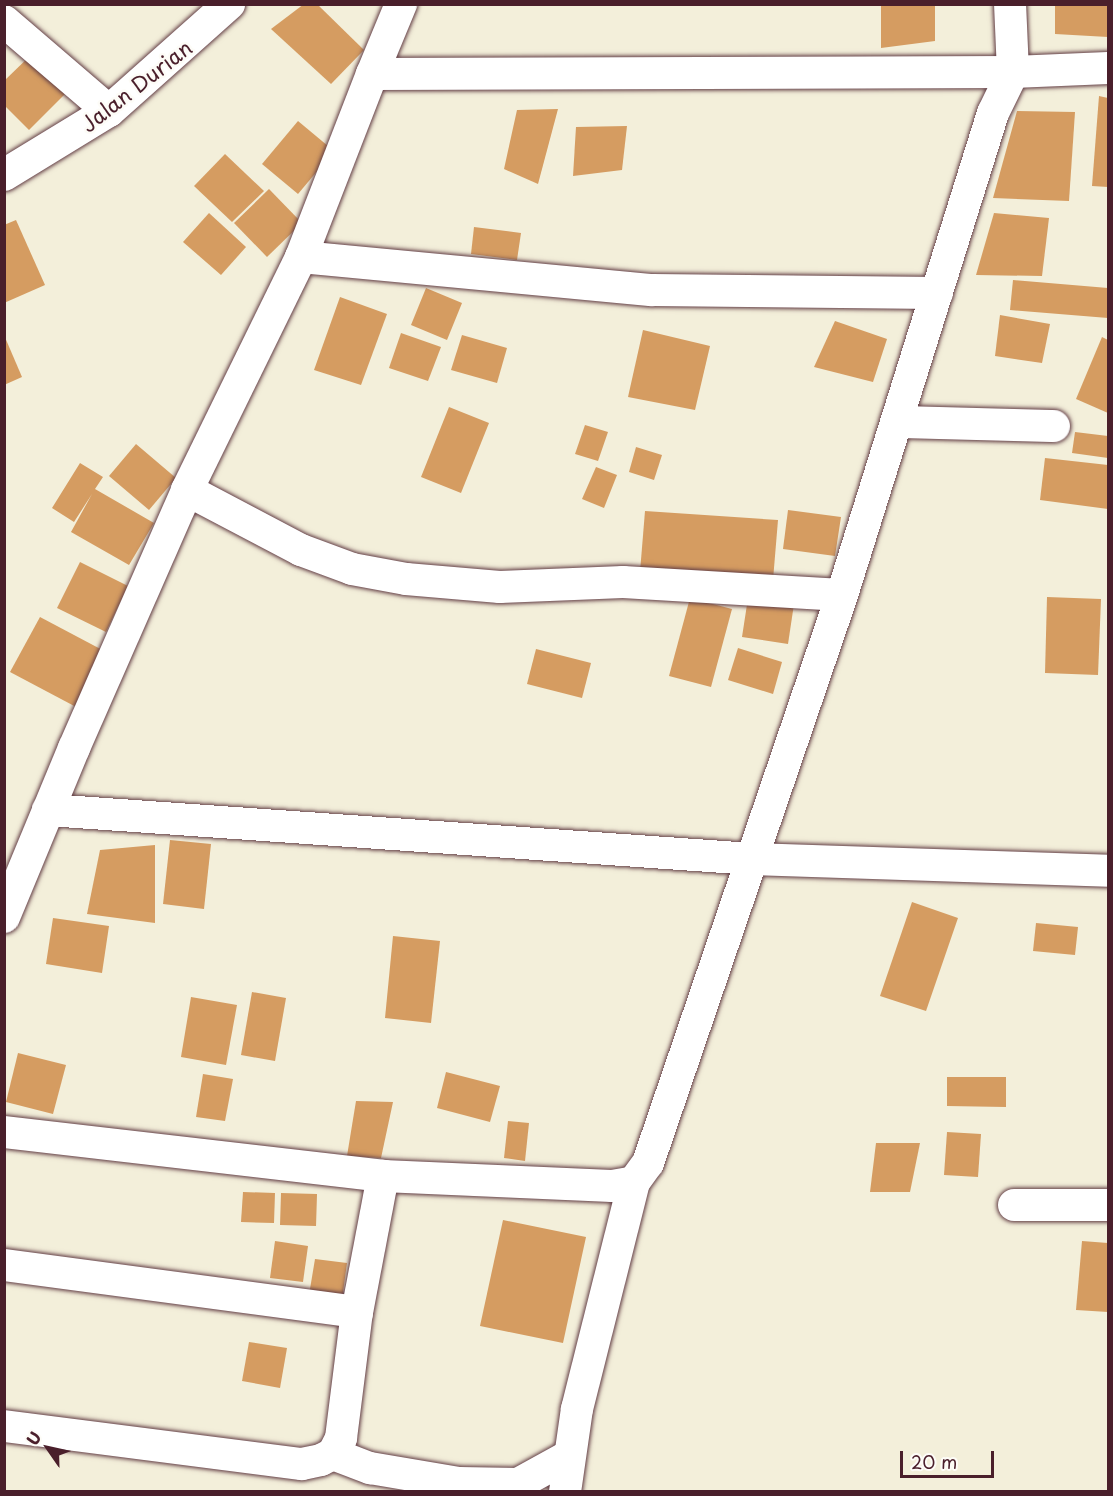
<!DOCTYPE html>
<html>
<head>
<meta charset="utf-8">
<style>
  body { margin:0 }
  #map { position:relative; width:1113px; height:1496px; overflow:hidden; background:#f3efda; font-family:"Playpen Sans",sans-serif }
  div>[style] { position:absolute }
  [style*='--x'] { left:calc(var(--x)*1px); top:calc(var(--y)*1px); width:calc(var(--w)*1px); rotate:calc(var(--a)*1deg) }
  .building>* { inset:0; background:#d59c61 }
  .roads { filter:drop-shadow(0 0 2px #633e45) drop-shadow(0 0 2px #633e45) }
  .minor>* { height:32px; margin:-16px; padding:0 16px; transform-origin:16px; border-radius:16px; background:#fff }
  span { translate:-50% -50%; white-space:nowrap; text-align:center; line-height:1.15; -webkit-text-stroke:5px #fdfcf7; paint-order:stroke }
  .street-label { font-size:21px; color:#4a1f2b }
  .frame { position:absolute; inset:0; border:6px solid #4a1f2b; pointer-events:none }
  .north { position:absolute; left:18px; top:1418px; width:60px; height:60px; -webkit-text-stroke:4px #fdfcf7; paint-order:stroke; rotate:304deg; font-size:16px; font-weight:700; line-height:24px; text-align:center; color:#4a1f2b }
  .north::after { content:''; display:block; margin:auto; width:21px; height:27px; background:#4a1f2b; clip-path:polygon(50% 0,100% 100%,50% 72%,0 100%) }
  .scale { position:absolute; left:900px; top:1451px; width:94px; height:27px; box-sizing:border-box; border:3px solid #4a1f2b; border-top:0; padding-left:8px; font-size:18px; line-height:21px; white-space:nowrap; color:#4a1f2b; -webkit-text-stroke:4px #fdfcf7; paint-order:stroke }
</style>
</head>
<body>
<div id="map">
  <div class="building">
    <i style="clip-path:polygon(304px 4px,317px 4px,364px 50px,331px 84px,271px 29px)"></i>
    <i style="clip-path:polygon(881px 4px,935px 4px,935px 41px,881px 48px)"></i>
    <i style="clip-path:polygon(1055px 4px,1108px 4px,1108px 37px,1055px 34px)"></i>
    <i style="clip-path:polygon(35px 51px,71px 88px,29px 130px,4px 105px,4px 81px)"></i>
    <i style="clip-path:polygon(1099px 96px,1108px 98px,1108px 187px,1092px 186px)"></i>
    <i style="clip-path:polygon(558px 109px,538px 184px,504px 169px,517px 110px)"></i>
    <i style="clip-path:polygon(1017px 111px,1075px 112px,1069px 201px,993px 198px)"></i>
    <i style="clip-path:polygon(298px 121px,334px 151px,298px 194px,262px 164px)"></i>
    <i style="clip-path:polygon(627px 126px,622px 170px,573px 176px,576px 127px)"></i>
    <i style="clip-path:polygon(225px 154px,264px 191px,232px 222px,194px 186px)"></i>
    <i style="clip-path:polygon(269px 189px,302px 223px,267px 257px,234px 223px)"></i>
    <i style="clip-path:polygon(209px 213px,246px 247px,221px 275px,183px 242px)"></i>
    <i style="clip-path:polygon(994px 213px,1049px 218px,1042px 276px,976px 275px)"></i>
    <i style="clip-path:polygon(16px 220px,45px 285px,4px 303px,4px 225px)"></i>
    <i style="clip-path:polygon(474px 227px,521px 233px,517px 260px,471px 254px)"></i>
    <i style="clip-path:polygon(1013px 280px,1108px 288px,1108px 318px,1010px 310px)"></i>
    <i style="clip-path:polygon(426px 288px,462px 303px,447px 340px,411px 325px)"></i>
    <i style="clip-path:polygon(340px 297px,387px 314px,361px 385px,314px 370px)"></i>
    <i style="clip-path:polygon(1000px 315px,1050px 324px,1042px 363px,995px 356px)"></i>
    <i style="clip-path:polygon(835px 321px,887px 339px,873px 382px,814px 367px)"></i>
    <i style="clip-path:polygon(643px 330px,710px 346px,695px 410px,628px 397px)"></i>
    <i style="clip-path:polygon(401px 333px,441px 347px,428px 381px,389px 368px)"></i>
    <i style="clip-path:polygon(4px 335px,22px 377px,4px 385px)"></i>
    <i style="clip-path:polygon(462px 335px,507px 348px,497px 383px,451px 370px)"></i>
    <i style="clip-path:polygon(1102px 337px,1108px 340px,1108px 413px,1076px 399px)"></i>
    <i style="clip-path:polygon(449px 407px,489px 423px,461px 493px,421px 477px)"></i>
    <i style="clip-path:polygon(585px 425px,608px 432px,598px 461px,575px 454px)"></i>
    <i style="clip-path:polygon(1075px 432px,1108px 436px,1108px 458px,1072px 453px)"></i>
    <i style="clip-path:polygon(136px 444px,176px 478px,149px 510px,109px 476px)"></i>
    <i style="clip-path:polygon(636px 447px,662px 455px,654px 480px,629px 472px)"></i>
    <i style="clip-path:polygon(1045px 458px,1108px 465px,1108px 509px,1040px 500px)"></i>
    <i style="clip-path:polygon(80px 463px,103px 477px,95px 489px,154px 523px,129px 565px,71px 532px,92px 494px,74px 522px,52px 508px)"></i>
    <i style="clip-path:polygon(596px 467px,617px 475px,604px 508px,582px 499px)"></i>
    <i style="clip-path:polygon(788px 510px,841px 517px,835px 556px,783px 549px)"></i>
    <i style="clip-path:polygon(645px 511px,778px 520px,773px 580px,640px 572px)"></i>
    <i style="clip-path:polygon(80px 562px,128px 586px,106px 632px,57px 608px)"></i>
    <i style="clip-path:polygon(1047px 597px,1101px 599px,1098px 675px,1045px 673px)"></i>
    <i style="clip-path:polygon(690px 598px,732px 609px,711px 687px,669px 676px)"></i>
    <i style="clip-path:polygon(748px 598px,794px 604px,788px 644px,742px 637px)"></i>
    <i style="clip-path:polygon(40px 617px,108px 653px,78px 708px,10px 672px)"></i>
    <i style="clip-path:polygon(738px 648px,782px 662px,773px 694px,728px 680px)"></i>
    <i style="clip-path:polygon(536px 649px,591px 663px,582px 698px,527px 684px)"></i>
    <i style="clip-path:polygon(170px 840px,211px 844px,204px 909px,163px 904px)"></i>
    <i style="clip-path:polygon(155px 845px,155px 923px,87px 914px,100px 850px)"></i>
    <i style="clip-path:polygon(912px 902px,958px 918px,926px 1011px,880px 996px)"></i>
    <i style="clip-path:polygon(53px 918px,109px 926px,102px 973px,46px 964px)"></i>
    <i style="clip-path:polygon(1036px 923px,1078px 927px,1075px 955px,1033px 951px)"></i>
    <i style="clip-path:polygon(393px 936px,440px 941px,431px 1023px,385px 1018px)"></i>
    <i style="clip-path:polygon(252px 992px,286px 998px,275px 1061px,241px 1055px)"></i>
    <i style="clip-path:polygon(191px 997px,237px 1005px,226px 1065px,181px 1057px)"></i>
    <i style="clip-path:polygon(18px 1053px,66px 1065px,53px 1114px,6px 1102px)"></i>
    <i style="clip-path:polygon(446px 1072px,500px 1086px,490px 1122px,437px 1108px)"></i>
    <i style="clip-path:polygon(203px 1074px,233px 1079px,225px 1121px,196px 1117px)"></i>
    <i style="clip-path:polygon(947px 1077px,1006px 1077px,1006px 1107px,947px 1106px)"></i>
    <i style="clip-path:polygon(356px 1101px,393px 1102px,381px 1158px,347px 1156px)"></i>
    <i style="clip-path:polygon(508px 1121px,529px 1123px,525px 1161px,504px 1158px)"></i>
    <i style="clip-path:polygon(947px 1132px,981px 1134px,978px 1177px,944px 1175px)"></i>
    <i style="clip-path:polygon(876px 1143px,920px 1143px,910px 1192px,870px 1192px)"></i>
    <i style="clip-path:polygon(243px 1192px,275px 1193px,274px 1223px,241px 1222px)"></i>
    <i style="clip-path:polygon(281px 1193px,317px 1194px,316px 1226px,280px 1225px)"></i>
    <i style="clip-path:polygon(503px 1220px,586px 1237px,563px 1343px,480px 1326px)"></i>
    <i style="clip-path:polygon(275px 1241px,308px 1246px,303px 1282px,270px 1278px)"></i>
    <i style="clip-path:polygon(1082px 1241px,1108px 1243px,1108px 1312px,1076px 1310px)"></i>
    <i style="clip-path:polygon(315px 1259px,347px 1263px,342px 1300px,309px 1295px)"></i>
    <i style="clip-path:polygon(249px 1342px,287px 1348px,280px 1388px,242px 1381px)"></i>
  </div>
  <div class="roads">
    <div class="minor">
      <i style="--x:4;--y:21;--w:138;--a:40.6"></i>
      <i style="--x:372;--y:74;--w:76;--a:-67.5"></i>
      <i style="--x:4;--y:175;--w:123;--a:-31.4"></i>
      <i style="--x:109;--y:111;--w:161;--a:-41.7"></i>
      <i style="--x:301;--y:257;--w:353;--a:5.4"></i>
      <i style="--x:652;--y:290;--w:285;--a:0.6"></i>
      <i style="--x:899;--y:422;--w:155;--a:1.5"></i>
      <i style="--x:187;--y:490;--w:129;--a:27.8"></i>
      <i style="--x:301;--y:550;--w:54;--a:20.4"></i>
      <i style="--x:352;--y:569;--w:55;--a:10.5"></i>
      <i style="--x:406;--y:579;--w:94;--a:4.9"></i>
      <i style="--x:500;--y:587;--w:123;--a:-2.3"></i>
      <i style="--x:623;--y:582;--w:219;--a:3.4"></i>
      <i style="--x:48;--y:810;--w:706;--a:3.98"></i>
      <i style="--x:752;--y:859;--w:356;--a:1.9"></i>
      <i style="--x:4;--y:917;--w:183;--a:-67.5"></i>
      <i style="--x:74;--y:748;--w:282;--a:-66.3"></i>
      <i style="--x:187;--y:490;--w:259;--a:-63.9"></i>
      <i style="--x:301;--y:257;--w:196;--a:-68.8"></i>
      <i style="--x:372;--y:74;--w:641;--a:-0.18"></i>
      <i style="--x:1013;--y:72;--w:95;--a:-2.4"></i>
      <i style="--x:4;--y:1132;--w:382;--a:6.6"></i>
      <i style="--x:383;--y:1176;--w:138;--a:100.8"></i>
      <i style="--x:357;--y:1312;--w:356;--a:-172.4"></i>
      <i style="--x:383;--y:1176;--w:229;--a:2.5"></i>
      <i style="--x:612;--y:1186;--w:22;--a:-10"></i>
      <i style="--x:634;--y:1182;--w:24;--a:-54"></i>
      <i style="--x:648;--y:1163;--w:600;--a:-71.14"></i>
      <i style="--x:842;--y:595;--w:505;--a:-72.61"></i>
      <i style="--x:993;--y:113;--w:46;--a:-64"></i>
      <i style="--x:1013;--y:72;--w:68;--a:-92.5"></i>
      <i style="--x:1014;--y:1205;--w:94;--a:0"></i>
      <i style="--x:4;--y:1426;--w:300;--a:7.3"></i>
      <i style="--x:302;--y:1464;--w:19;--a:-12"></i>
      <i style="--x:321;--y:1460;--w:13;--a:-27"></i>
      <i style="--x:333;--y:1454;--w:18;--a:-63"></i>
      <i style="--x:341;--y:1438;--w:127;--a:-82.8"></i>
      <i style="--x:333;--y:1454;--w:40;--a:21"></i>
      <i style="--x:370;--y:1468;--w:90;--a:9.6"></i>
      <i style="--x:459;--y:1483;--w:59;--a:1"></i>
      <i style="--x:518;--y:1484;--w:58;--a:-28.8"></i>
      <i style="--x:565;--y:1492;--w:84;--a:-81.8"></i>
      <i style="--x:577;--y:1409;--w:234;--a:-75.9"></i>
    </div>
  </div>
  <div class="street-label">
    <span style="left:136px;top:85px;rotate:-38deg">Jalan Durian</span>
  </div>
  <div class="frame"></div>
  <div class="north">U</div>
  <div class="scale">20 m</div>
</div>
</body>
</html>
